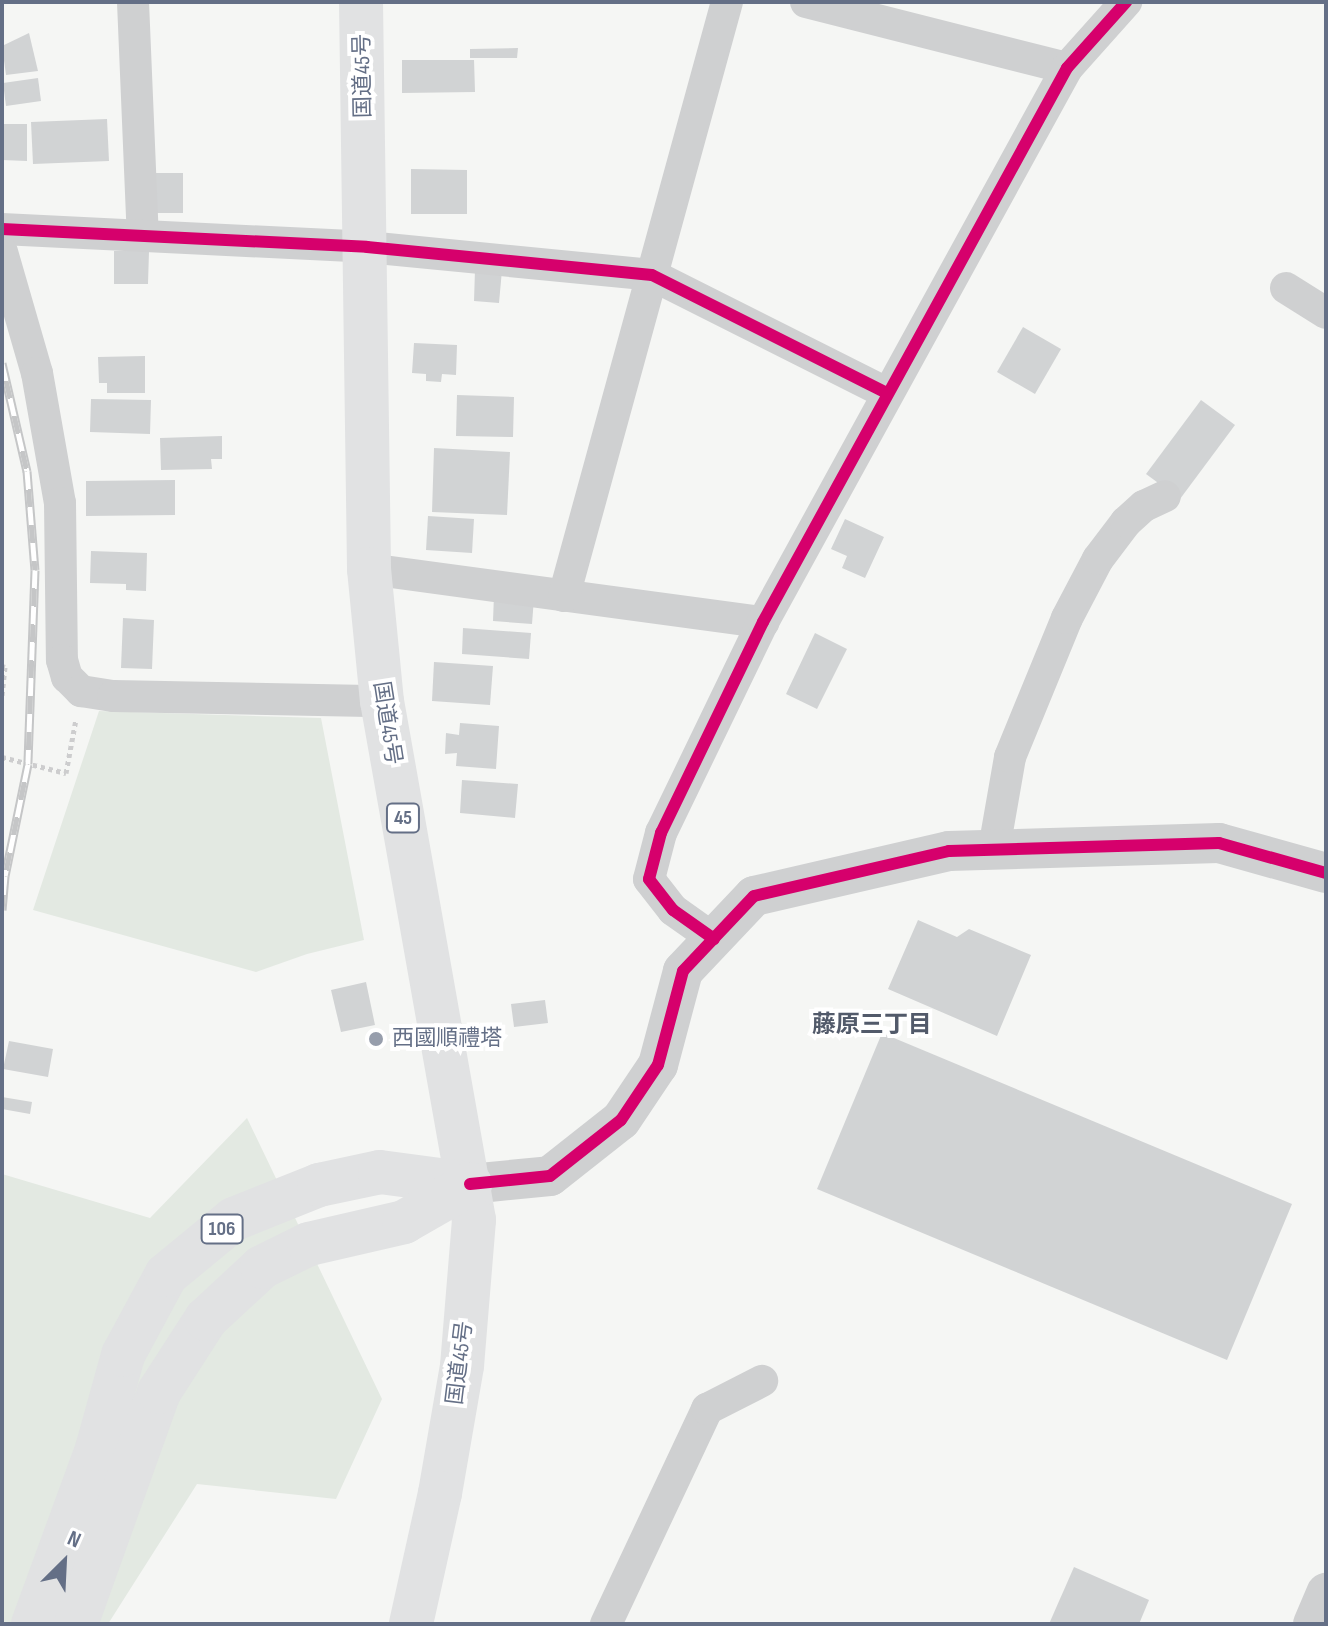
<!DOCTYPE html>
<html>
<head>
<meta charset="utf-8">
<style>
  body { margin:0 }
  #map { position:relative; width:1328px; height:1626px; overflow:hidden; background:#f5f6f4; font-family:"Sofia Sans Condensed","Noto Sans JP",sans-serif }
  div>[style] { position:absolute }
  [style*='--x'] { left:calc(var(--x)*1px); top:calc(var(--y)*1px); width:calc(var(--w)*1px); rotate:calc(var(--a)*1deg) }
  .green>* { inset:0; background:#e3e9e2 }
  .building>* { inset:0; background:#d1d3d4 }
  .path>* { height:5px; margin-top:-2.5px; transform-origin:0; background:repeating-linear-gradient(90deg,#cdcdce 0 4px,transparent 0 8px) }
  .minor>* { height:32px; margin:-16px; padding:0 16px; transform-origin:16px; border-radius:16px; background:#cfd0d1 }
  .tertiary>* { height:40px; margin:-20px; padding:0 20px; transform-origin:20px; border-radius:20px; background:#cfd0d1 }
  .trunk>* { height:44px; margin:-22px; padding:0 22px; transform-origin:22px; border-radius:22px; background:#e1e2e3 }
  .motorway>* { height:44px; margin:-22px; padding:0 22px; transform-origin:22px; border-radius:22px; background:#e1e2e3 }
  .rail>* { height:9px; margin-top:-4.5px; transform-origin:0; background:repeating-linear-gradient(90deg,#fff 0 18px,#c5c6c7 0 36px); box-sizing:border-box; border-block:2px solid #c5c6c7 }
  .cycleway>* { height:12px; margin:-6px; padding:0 6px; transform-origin:6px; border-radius:6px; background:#d6006c }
  .dots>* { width:22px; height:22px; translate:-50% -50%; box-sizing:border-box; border:4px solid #fff; border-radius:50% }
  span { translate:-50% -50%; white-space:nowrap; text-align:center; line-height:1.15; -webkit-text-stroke:8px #fff; paint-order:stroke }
  .shield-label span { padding:2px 6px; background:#fff; border:2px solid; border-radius:6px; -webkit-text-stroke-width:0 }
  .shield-label { font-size:20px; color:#646f86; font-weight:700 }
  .street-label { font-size:22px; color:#646f86 }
  .poi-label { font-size:22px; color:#646f86 }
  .left { translate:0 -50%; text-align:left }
  .neighbourhood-label { font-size:24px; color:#525a6a; font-weight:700 }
  .frame { position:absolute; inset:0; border:4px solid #646f86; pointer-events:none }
  .north { position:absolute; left:24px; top:1522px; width:80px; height:80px; -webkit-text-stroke:6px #fff; paint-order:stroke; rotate:24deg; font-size:22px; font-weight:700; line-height:32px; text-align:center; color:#646f86 }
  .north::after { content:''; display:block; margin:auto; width:28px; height:36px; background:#646f86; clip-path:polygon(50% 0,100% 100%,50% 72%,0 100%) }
</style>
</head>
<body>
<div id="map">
  <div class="green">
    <i style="clip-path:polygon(99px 711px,321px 718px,364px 940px,307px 954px,256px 972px,33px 910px)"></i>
    <i style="clip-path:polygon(247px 1118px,382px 1399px,336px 1499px,197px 1484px,108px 1624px,2px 1624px,2px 1174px,150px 1218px)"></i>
  </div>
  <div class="building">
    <i style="clip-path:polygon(29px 33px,38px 71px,6px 75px,2px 46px)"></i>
    <i style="clip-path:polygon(518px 48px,517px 58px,470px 58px,470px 49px)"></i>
    <i style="clip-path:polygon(402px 60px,474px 60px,475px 92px,402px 93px)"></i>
    <i style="clip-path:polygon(38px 78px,41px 101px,6px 106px,3px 83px)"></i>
    <i style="clip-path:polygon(107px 119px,109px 161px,33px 164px,31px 122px)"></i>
    <i style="clip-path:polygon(2px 124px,27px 124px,27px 161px,2px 160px)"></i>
    <i style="clip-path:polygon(411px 169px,467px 170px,467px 214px,411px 214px)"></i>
    <i style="clip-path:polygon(151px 173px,183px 173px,183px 213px,151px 213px)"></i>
    <i style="clip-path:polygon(114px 251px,149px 251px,148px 284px,114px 284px)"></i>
    <i style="clip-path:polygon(475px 269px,502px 270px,499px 303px,474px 301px)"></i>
    <i style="clip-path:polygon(1023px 327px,1061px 349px,1035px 394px,997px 372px)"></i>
    <i style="clip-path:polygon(414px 343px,457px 345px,456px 375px,442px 374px,441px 382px,426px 381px,426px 374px,412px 373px)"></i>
    <i style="clip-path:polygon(145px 356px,145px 393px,107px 393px,107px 383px,99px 383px,98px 357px)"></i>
    <i style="clip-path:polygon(457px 395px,514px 397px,513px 437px,456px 436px)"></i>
    <i style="clip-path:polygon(91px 399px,151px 400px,150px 434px,90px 432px)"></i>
    <i style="clip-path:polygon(1201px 400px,1235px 425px,1180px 499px,1146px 474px)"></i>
    <i style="clip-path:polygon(222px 436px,222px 459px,211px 459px,212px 469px,161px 470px,160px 438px)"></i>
    <i style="clip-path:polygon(434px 448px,510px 452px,507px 515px,432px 512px)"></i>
    <i style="clip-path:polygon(175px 480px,175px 515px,86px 516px,86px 481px)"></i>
    <i style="clip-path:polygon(428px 516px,474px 519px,472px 553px,426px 550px)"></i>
    <i style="clip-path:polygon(845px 519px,884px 537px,865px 578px,842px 568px,847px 556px,831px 549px)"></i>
    <i style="clip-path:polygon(91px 551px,147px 553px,146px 591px,126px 590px,126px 584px,90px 583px)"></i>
    <i style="clip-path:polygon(494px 595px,534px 598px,532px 624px,493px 621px)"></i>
    <i style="clip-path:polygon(123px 618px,154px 620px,152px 669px,121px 668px)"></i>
    <i style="clip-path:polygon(463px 628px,531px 633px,529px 659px,462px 654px)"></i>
    <i style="clip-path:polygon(815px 633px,847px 649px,817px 709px,786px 694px)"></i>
    <i style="clip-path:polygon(434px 662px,493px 666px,490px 705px,432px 701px)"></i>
    <i style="clip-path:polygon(460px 723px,499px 726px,496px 769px,456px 766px,457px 753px,445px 754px,446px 733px,459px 735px)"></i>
    <i style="clip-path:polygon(462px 780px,518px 784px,515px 818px,460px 813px)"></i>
    <i style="clip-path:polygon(918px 920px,957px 937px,969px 929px,1031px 955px,997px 1036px,888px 989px)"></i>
    <i style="clip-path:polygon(366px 982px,375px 1025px,341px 1032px,331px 990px)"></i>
    <i style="clip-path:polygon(545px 1000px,548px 1023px,514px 1027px,511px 1004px)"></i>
    <i style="clip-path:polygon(882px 1033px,1292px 1204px,1227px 1360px,817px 1189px)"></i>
    <i style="clip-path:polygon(9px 1041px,53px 1049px,48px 1077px,3px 1069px)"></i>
    <i style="clip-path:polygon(2px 1097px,32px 1102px,30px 1114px,2px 1109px)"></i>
    <i style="clip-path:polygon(1074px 1567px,1149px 1600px,1139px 1624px,1049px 1624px)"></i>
  </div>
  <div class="path">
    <i style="--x:2;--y:666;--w:3;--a:18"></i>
    <i style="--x:5;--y:667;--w:31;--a:96"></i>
    <i style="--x:2;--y:757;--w:66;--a:14"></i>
    <i style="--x:66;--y:773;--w:55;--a:-79.5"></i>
  </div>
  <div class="minor">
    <i style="--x:133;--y:2;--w:234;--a:87.6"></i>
    <i style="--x:806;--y:2;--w:269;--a:14.2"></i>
    <i style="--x:2;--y:229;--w:365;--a:2.8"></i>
    <i style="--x:367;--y:247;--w:286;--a:5.6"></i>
    <i style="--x:652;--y:275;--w:263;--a:26.7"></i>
    <i style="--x:2;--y:252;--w:126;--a:73.9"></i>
    <i style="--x:37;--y:373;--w:132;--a:80"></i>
    <i style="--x:60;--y:503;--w:157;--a:89.3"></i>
    <i style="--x:62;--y:660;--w:18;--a:74"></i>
    <i style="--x:67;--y:677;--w:20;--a:45"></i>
    <i style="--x:81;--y:691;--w:32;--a:9"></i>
    <i style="--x:113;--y:696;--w:269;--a:1.1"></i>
    <i style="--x:1286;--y:288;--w:47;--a:32"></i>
    <i style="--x:369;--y:569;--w:398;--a:7.7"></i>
    <i style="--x:564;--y:596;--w:616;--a:-74.66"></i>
    <i style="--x:994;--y:849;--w:93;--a:-80.1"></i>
    <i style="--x:1010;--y:757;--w:150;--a:-67.7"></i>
    <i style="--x:1067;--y:618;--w:67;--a:-62.3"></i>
    <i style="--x:1098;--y:559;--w:46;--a:-52.9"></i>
    <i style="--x:1126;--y:522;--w:24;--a:-42"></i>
    <i style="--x:1144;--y:506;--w:23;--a:-25"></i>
    <i style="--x:714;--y:939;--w:50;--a:-144.7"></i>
    <i style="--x:673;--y:910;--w:39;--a:-128"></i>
    <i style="--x:649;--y:879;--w:48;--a:-75.4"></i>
    <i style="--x:661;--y:833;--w:234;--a:-64.2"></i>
    <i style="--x:763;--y:622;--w:632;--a:-61.24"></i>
    <i style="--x:1067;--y:68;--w:89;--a:-48.2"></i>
    <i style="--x:606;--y:1624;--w:238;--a:-64.8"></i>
    <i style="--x:707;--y:1409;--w:62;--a:-27"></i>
  </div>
  <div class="tertiary">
    <i style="--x:470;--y:1184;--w:80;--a:-5.7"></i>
    <i style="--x:550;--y:1176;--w:90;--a:-38.3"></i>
    <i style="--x:621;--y:1120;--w:66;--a:-56.1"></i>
    <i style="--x:658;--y:1065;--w:97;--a:-75.1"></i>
    <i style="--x:683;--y:971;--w:103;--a:-46.6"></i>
    <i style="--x:754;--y:896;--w:200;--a:-13"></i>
    <i style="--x:949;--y:851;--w:270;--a:-1.7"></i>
    <i style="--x:1219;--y:843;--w:111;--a:15.7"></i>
    <i style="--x:1313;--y:1624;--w:34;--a:-67"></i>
  </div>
  <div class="trunk">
    <i style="--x:361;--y:2;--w:567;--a:89.19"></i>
    <i style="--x:369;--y:569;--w:133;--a:84.4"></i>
    <i style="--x:382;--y:701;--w:527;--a:79.95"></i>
    <i style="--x:474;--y:1220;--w:146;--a:94.7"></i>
    <i style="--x:462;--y:1366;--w:129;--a:99.8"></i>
    <i style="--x:440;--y:1493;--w:134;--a:102.5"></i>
  </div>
  <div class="motorway">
    <i style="--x:33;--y:1624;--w:186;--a:-69.9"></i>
    <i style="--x:97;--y:1449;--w:98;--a:-74.5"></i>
    <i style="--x:123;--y:1355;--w:91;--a:-61.7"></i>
    <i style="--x:166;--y:1275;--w:88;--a:-39.5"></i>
    <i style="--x:234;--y:1219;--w:92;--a:-21.8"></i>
    <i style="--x:319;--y:1185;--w:62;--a:-12"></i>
    <i style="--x:380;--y:1172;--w:91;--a:7.6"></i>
    <i style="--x:76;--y:1624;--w:246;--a:-70.3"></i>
    <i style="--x:159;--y:1392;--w:87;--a:-57.2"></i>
    <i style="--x:206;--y:1319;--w:76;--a:-42.9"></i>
    <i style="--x:262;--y:1267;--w:52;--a:-26.1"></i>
    <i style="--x:309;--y:1244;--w:98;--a:-13"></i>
    <i style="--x:404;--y:1222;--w:76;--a:-29.9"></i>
  </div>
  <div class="rail">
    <i style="--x:2;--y:363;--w:111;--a:77"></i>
    <i style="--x:27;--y:471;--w:99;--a:85.4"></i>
    <i style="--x:35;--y:570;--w:194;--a:92.1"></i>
    <i style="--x:28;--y:764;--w:114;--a:101.6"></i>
    <i style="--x:5;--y:876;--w:34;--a:95"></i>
  </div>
  <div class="cycleway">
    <i style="--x:2;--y:229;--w:365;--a:2.8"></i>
    <i style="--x:367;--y:247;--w:286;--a:5.6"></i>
    <i style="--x:652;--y:275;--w:263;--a:26.7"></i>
    <i style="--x:714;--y:939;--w:50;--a:-144.7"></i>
    <i style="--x:673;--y:910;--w:39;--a:-128"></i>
    <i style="--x:649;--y:879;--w:48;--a:-75.4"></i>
    <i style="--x:661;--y:833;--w:234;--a:-64.2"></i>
    <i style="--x:763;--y:622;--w:632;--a:-61.24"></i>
    <i style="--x:1067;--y:68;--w:89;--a:-48.2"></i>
    <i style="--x:470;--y:1184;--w:80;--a:-5.7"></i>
    <i style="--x:550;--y:1176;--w:90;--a:-38.3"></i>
    <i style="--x:621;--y:1120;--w:66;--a:-56.1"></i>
    <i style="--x:658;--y:1065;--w:97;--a:-75.1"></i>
    <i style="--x:683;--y:971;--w:103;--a:-46.6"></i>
    <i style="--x:754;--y:896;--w:200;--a:-13"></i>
    <i style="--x:949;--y:851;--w:270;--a:-1.7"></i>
    <i style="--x:1219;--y:843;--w:111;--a:15.7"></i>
  </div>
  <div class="dots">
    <i style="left:376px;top:1039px;background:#979eac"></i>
  </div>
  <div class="shield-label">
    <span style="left:403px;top:818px">45</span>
    <span style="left:222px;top:1229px">106</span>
  </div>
  <div class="street-label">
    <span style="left:363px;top:76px;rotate:-91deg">国道45号</span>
    <span style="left:387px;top:723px;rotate:81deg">国道45号</span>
    <span style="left:460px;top:1363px;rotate:-83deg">国道45号</span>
  </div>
  <div class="poi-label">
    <span class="left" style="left:392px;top:1039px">西國順禮塔</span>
  </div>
  <div class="neighbourhood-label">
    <span style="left:872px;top:1025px">藤原三丁目</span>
  </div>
  <div class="frame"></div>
  <div class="north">N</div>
</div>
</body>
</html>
